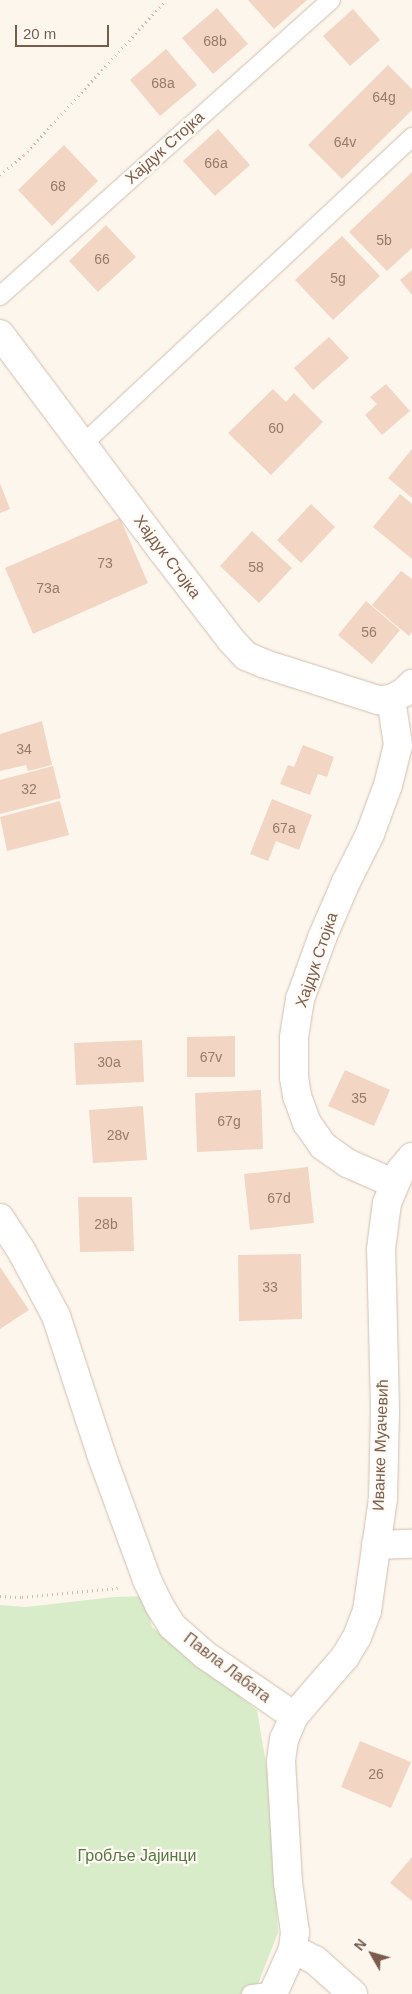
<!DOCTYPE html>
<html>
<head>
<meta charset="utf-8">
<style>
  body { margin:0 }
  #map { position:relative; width:412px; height:1994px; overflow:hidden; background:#fdf6ec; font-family:Helvetica,sans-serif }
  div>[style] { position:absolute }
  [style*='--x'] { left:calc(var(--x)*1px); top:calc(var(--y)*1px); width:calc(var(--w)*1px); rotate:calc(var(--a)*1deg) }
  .green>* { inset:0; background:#d8ecc9 }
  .building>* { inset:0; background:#f3d5c3 }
  .path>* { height:3px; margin-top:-1.5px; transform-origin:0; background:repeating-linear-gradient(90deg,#d9b8a5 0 1px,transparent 0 5px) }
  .roads { filter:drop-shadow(0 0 1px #d1beb0) drop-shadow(0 0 1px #d1beb0) }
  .lane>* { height:18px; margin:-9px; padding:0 9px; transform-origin:9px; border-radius:9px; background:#fff }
  .street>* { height:28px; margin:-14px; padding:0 14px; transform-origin:14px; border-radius:14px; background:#fff }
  span { translate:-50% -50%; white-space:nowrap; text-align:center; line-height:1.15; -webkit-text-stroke:4.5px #fffaf3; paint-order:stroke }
  .number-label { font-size:14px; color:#987a6a }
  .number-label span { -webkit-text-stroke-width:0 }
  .street-label { font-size:16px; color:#7a5c4d }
  .park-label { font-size:16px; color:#537a41 }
  .north { position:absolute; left:347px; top:1929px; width:50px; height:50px; -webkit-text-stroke:4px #fffaf3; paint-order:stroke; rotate:308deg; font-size:14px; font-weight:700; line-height:20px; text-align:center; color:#7a5c4d }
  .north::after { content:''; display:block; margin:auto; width:18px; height:22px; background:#7a5c4d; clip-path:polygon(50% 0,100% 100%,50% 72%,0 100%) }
  .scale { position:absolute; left:15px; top:25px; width:94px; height:22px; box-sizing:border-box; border:2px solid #7a5c4d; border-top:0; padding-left:6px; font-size:15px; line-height:18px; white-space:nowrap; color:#7a5c4d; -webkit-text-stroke:4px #fffaf3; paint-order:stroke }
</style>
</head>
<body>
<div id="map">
  <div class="green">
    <i style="clip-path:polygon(146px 1596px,152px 1627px,257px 1710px,270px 1787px,278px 1933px,254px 1994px,0 1994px,0 1605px,26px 1607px,114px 1597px)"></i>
  </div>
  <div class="building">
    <i style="clip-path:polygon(248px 0,307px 0,274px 29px)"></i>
    <i style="clip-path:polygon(217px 8px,248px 44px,213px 74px,182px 38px)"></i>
    <i style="clip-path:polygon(353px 9px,380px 40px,350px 66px,323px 36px)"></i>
    <i style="clip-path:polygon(166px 49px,197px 85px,160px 116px,130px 80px)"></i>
    <i style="clip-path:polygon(388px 65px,412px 89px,412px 110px,342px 179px,308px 145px)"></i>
    <i style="clip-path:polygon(218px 129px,250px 165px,215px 196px,183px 161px)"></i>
    <i style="clip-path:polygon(64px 145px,98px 181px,52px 226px,18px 190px)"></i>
    <i style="clip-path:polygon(412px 172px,412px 248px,387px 271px,349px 232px)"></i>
    <i style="clip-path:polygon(106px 225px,136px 257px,98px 292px,69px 261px)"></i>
    <i style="clip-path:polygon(342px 236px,380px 276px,333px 320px,295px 280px)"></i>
    <i style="clip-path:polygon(412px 270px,412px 295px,400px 280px)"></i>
    <i style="clip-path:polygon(329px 337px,349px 358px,313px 390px,294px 368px)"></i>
    <i style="clip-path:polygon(386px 384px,410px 411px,382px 435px,365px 415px,377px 404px,370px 397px)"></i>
    <i style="clip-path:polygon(273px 389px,286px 402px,294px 393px,323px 422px,271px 475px,228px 433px)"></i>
    <i style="clip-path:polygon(412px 449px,412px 498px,388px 478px)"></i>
    <i style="clip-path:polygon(0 483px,10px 509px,0 513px)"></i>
    <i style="clip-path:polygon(400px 494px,412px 504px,412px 559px,373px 527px)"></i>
    <i style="clip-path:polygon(311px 504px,335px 527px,301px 563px,277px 540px)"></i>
    <i style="clip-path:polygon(120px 518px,148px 583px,33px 634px,5px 568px)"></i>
    <i style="clip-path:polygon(252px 531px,292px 568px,259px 603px,220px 566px)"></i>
    <i style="clip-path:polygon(401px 571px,412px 579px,412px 632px,409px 636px,372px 605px)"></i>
    <i style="clip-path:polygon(366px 601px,400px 630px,372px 664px,338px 635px)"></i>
    <i style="clip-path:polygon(42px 721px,52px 765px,28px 771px,26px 765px,0 771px,0 734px)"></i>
    <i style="clip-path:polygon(303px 745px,334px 757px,327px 777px,318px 774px,310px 795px,280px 784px,288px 765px,294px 767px)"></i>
    <i style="clip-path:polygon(53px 766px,61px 798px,0 814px,0 780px)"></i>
    <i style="clip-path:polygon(272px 799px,312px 815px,299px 850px,276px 841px,268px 861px,250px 854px)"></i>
    <i style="clip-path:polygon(60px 801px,69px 835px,7px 851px,0 817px)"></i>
    <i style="clip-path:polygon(235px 1036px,235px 1077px,187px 1077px,187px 1037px)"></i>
    <i style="clip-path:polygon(142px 1040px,144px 1082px,76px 1085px,74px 1043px)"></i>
    <i style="clip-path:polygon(345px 1070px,390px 1090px,374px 1126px,328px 1106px)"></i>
    <i style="clip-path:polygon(261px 1090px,263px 1149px,197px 1152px,195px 1093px)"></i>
    <i style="clip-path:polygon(143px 1106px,147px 1160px,93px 1163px,89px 1110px)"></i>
    <i style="clip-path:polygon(308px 1167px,314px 1223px,250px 1230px,244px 1174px)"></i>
    <i style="clip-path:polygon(78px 1197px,132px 1197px,134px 1251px,80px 1252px)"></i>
    <i style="clip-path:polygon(301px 1254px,302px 1319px,239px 1321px,238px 1255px)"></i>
    <i style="clip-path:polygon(0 1267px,29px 1310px,0 1329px)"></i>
    <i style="clip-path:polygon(360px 1741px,411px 1762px,391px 1808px,341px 1787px)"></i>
    <i style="clip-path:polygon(412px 1857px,412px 1901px,390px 1883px)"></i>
  </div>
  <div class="path">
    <i style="--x:0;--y:175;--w:31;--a:-40"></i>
    <i style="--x:24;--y:155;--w:210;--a:-47.5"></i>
    <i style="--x:0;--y:1596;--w:22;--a:3"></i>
    <i style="--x:22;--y:1597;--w:96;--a:-5.4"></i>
  </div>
  <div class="roads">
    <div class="lane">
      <i style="--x:0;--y:296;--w:444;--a:-41.8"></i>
      <i style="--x:84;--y:443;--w:449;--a:-43"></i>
      <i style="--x:251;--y:1994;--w:23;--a:-7"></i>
    </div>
    <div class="street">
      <i style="--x:0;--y:334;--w:269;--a:53.2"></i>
      <i style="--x:161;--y:549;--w:115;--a:52.4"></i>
      <i style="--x:231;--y:640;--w:22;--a:47"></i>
      <i style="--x:246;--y:656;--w:21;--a:23"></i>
      <i style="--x:265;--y:664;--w:119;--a:17.7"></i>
      <i style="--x:378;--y:700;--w:13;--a:-4"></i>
      <i style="--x:391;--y:699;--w:13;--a:-27"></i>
      <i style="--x:403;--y:693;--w:13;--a:-45"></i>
      <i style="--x:391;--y:699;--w:47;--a:81.3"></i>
      <i style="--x:398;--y:745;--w:41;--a:104"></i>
      <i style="--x:388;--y:785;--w:52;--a:110.2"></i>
      <i style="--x:370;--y:834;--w:54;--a:116.6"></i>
      <i style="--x:346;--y:882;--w:61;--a:113.2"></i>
      <i style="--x:322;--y:938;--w:65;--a:109.8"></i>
      <i style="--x:300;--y:999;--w:39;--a:99"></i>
      <i style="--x:294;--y:1038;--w:39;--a:90"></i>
      <i style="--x:294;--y:1077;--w:19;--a:81"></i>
      <i style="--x:297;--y:1096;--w:29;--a:70"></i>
      <i style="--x:307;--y:1123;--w:28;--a:55"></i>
      <i style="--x:323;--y:1146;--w:29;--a:35"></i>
      <i style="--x:347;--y:1163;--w:52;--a:23.6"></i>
      <i style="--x:0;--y:1218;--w:38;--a:57"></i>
      <i style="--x:21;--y:1250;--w:75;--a:62.1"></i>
      <i style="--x:56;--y:1316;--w:145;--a:71.9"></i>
      <i style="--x:101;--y:1454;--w:134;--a:69.9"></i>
      <i style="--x:147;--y:1580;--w:28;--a:64"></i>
      <i style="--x:159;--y:1605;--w:25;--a:58"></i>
      <i style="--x:172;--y:1626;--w:44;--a:41.3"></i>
      <i style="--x:205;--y:1655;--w:108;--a:34.4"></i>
      <i style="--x:294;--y:1716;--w:25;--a:113"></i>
      <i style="--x:284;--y:1739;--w:22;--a:98"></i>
      <i style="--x:281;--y:1761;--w:122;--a:86.7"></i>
      <i style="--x:288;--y:1883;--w:49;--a:81.9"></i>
      <i style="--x:295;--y:1932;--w:17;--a:97"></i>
      <i style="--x:293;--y:1949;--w:49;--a:114"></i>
      <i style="--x:376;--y:1545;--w:36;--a:-2"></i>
      <i style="--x:294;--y:1716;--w:78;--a:-49.2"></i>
      <i style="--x:345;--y:1657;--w:23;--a:-59"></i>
      <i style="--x:357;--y:1637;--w:28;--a:-69"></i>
      <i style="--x:367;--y:1611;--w:113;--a:-81.9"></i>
      <i style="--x:383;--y:1499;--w:90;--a:-88.7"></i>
      <i style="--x:385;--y:1409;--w:160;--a:-91.4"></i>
      <i style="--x:381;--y:1249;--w:46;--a:-82.6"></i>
      <i style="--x:387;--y:1203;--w:36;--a:-67"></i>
      <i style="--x:401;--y:1170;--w:17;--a:-50"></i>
      <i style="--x:293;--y:1949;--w:25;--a:27"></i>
      <i style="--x:315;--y:1960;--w:51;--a:41.8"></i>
    </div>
  </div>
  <div class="number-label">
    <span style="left:215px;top:41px">68b</span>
    <span style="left:163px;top:83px">68a</span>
    <span style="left:384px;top:97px">64g</span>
    <span style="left:345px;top:142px">64v</span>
    <span style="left:216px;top:163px">66a</span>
    <span style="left:58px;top:186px">68</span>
    <span style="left:384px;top:240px">5b</span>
    <span style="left:102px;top:259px">66</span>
    <span style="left:338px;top:278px">5g</span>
    <span style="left:276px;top:428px">60</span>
    <span style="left:105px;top:563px">73</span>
    <span style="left:256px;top:567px">58</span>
    <span style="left:48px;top:588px">73a</span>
    <span style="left:369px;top:632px">56</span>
    <span style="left:24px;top:749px">34</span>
    <span style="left:29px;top:789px">32</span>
    <span style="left:284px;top:828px">67a</span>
    <span style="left:211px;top:1057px">67v</span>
    <span style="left:109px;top:1062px">30a</span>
    <span style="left:359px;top:1098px">35</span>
    <span style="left:229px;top:1121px">67g</span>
    <span style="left:118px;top:1135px">28v</span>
    <span style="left:279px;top:1198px">67d</span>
    <span style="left:106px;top:1224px">28b</span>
    <span style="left:270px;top:1287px">33</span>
    <span style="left:376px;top:1774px">26</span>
  </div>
  <div class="street-label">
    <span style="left:165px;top:148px;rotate:-42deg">Хајдук Стојка</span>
    <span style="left:167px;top:557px;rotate:53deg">Хајдук Стојка</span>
    <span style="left:317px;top:960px;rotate:-71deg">Хајдук Стојка</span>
    <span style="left:381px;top:1445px;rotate:-88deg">Иванке Муачевић</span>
    <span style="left:227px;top:1668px;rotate:37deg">Павла Лабата</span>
  </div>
  <div class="park-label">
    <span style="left:137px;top:1856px">Гробље Јајинци</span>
  </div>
  <div class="north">N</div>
  <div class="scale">20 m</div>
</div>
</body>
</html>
